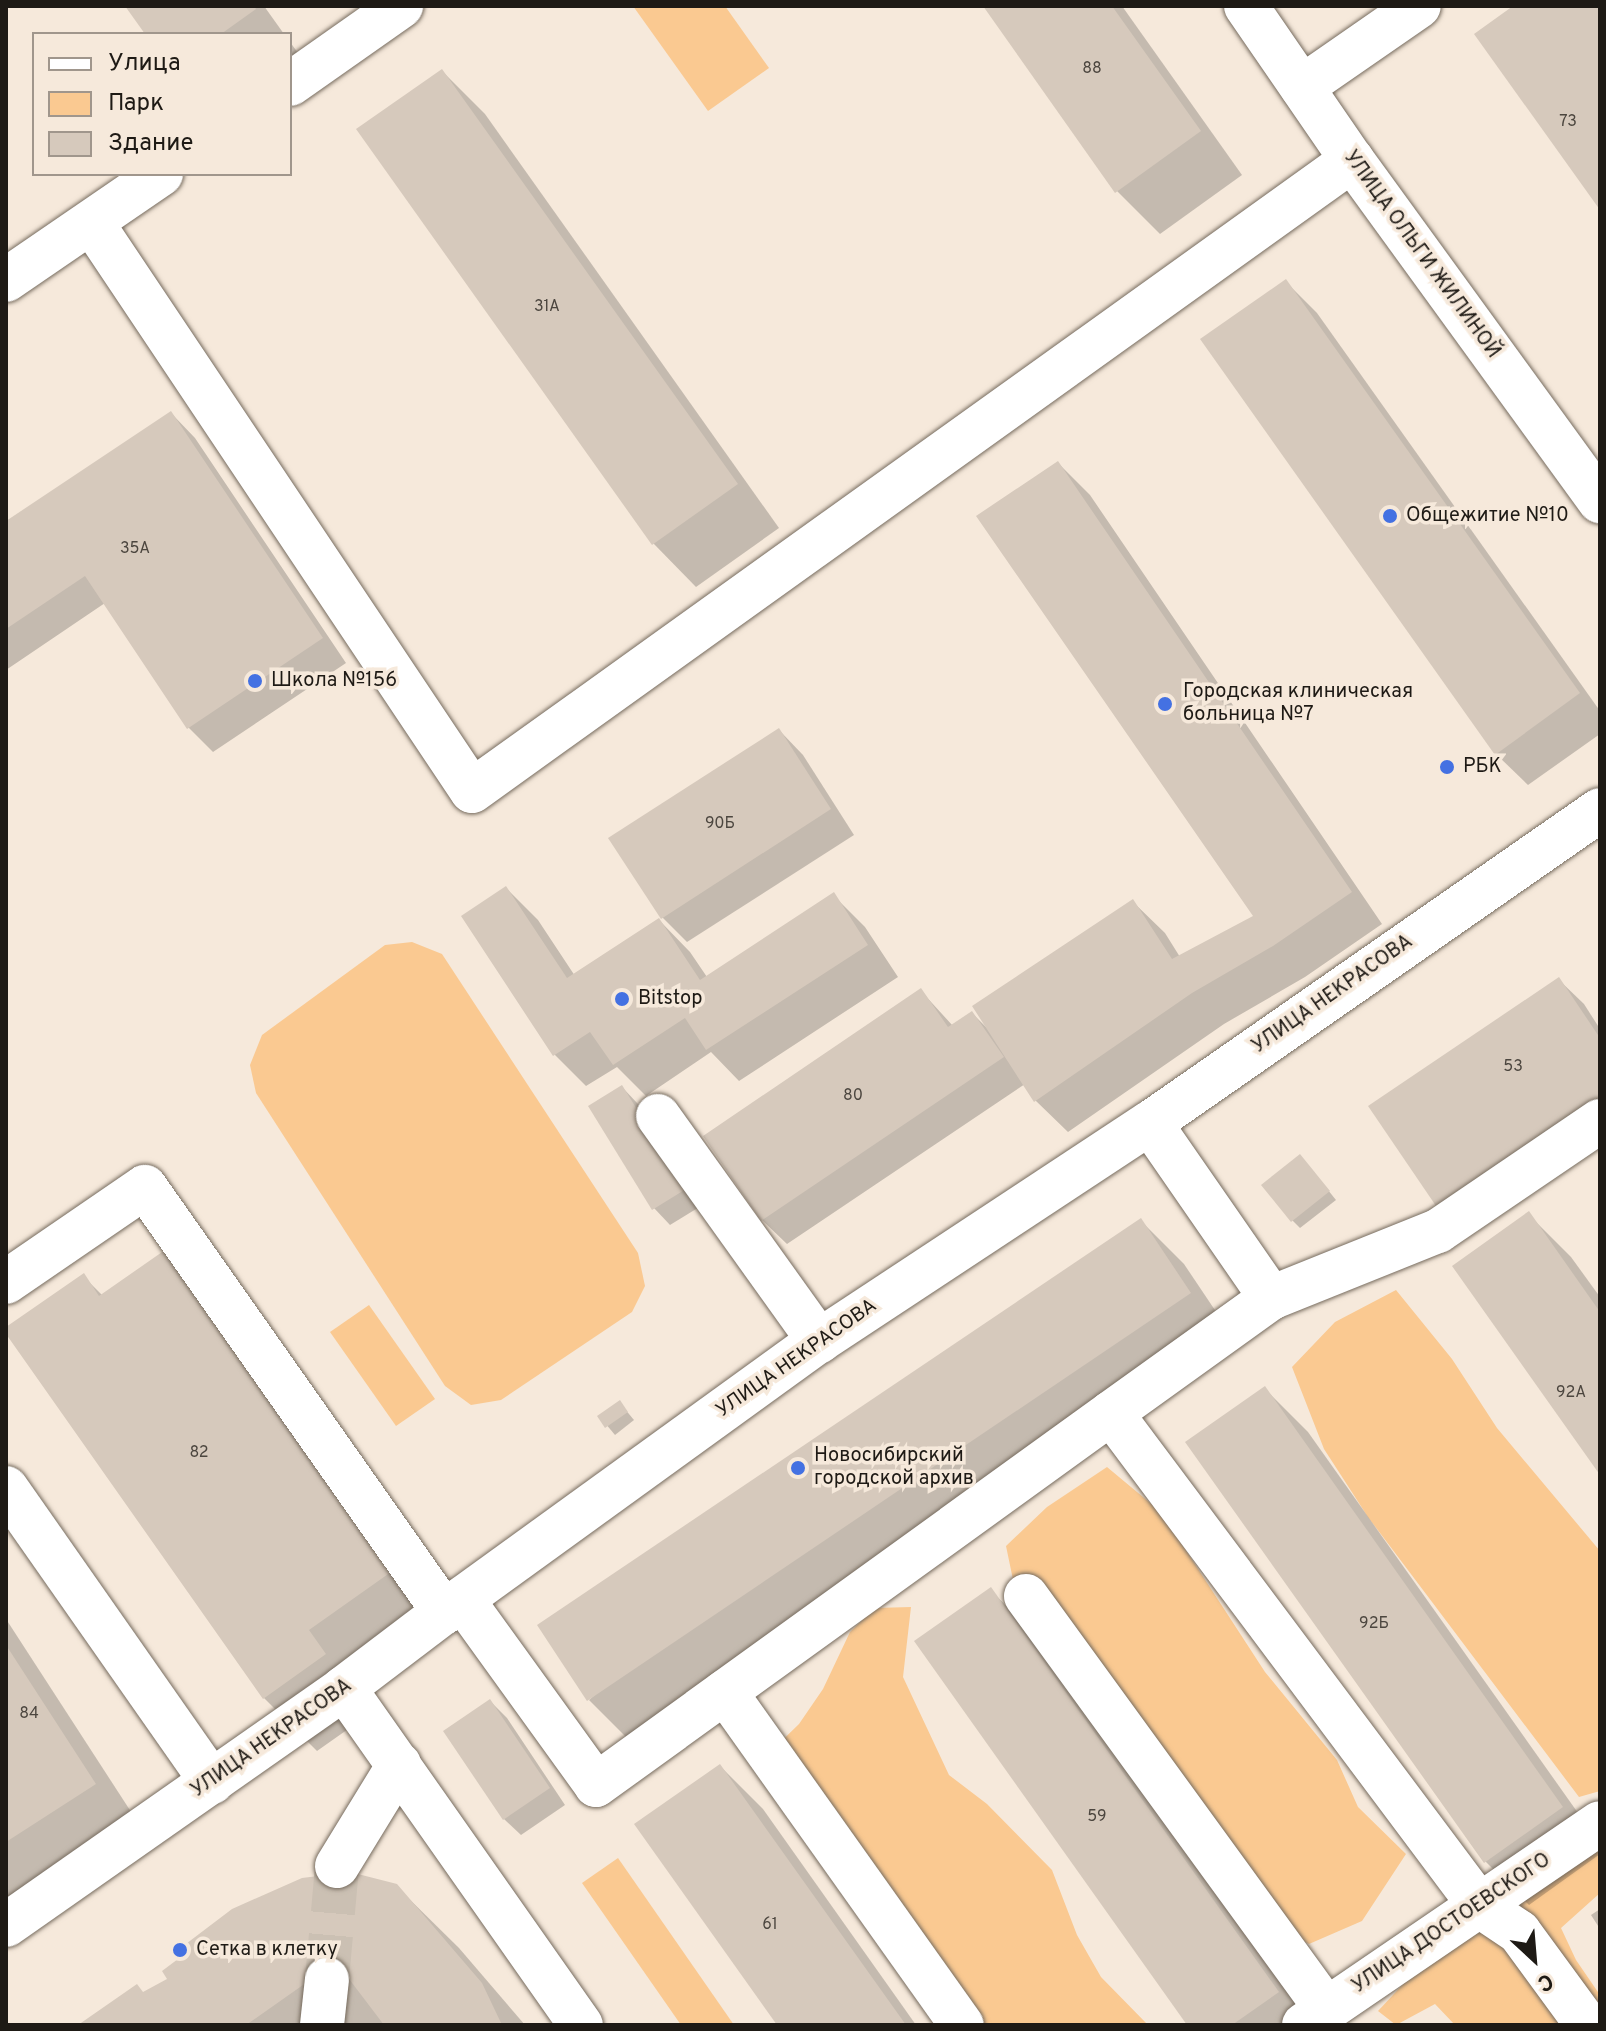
<!DOCTYPE html>
<html>
<head>
<meta charset="utf-8">
<style>
  body { margin:0 }
  #map { position:relative; width:1606px; height:2031px; overflow:hidden; background:#f6e9db; font-family:Overpass,sans-serif }
  div>[style] { position:absolute }
  [style*='--x'] { left:calc(var(--x)*1px); top:calc(var(--y)*1px); width:calc(var(--w)*1px); rotate:calc(var(--a)*1deg) }
  .green>* { inset:0; background:#fac991 }
  .shadow>* { inset:0; background:#0003 }
  .building>* { inset:0; background:#d6c9bc }
  .minor-tunnel>* { height:44px; margin-top:-22px; transform-origin:0; background:repeating-linear-gradient(90deg,#cbc0b3 0 44px,transparent 0 66px) }
  .roads { filter:drop-shadow(0 0 2px #766b5e) drop-shadow(0 0 2px #766b5e) }
  .minor>* { height:44px; margin:-22px; padding:0 22px; transform-origin:22px; border-radius:22px; background:#fff }
  .dots>* { width:22px; height:22px; translate:-50% -50%; box-sizing:border-box; border:4px solid #f6e9db; border-radius:50% }
  span { translate:-50% -50%; white-space:nowrap; text-align:center; line-height:1.15; -webkit-text-stroke:7px #f6e9db; paint-order:stroke }
  .number-label { font-size:16px; color:#4c463f }
  .number-label span { -webkit-text-stroke-width:0 }
  .street-label { font-size:20px; color:#1e1a15 }
  .poi-label { font-size:20px; color:#1e1a15 }
  .left { translate:0 -50%; text-align:left }
  .frame { position:absolute; inset:0; border:8px solid #1e1a15; pointer-events:none }
  .legend { position:absolute; left:32px; top:32px; width:260px; height:144px; box-sizing:border-box; background:#f6e9db; border:2px solid #a0968c; margin:0; padding:10px 14px; list-style:none; font-size:24px; color:#1e1a15 }
  .legend li { display:flex; align-items:center; gap:16px; height:40px }
  .legend b { width:40px; border:2px solid #a0968c }
  .north { position:absolute; left:1494px; top:1919px; width:80px; height:80px; -webkit-text-stroke:6px #f6e9db; paint-order:stroke; rotate:154deg; font-size:22px; font-weight:700; line-height:32px; text-align:center; color:#1e1a15 }
  .north::after { content:''; display:block; margin:auto; width:28px; height:36px; background:#1e1a15; clip-path:polygon(50% 0,100% 100%,50% 72%,0 100%) }
</style>
</head>
<body>
<div id="map">
  <div class="green">
    <i style="clip-path:polygon(633px 6px,725px 6px,769px 68px,708px 111px)"></i>
    <i style="clip-path:polygon(412px 942px,442px 954px,638px 1253px,645px 1286px,632px 1312px,501px 1400px,471px 1405px,445px 1386px,256px 1093px,250px 1065px,262px 1035px,385px 945px)"></i>
    <i style="clip-path:polygon(1396px 1290px,1452px 1359px,1497px 1428px,1600px 1551px,1600px 1791px,1579px 1797px,1368px 1517px,1324px 1449px,1292px 1367px,1335px 1322px)"></i>
    <i style="clip-path:polygon(369px 1305px,435px 1399px,396px 1426px,330px 1332px)"></i>
    <i style="clip-path:polygon(1107px 1467px,1161px 1512px,1265px 1672px,1337px 1760px,1358px 1807px,1406px 1854px,1362px 1921px,1309px 1944px,1232px 1903px,1016px 1594px,1006px 1546px,1047px 1507px)"></i>
    <i style="clip-path:polygon(911px 1607px,903px 1677px,949px 1775px,987px 1804px,1052px 1870px,1077px 1935px,1101px 1977px,1148px 2025px,974px 2025px,759px 1763px,799px 1724px,823px 1689px,850px 1632px,875px 1608px)"></i>
    <i style="clip-path:polygon(1600px 1845px,1600px 1893px,1561px 1928px,1576px 1960px,1600px 1995px,1600px 2025px,1455px 2025px,1435px 2004px,1396px 2025px,1378px 2011px,1407px 1980px)"></i>
    <i style="clip-path:polygon(618px 1858px,734px 2025px,681px 2025px,582px 1883px)"></i>
  </div>
  <div class="shadow">
    <i style="clip-path:polygon(127px 6px,264px 6px,284px 34px,147px 34px)"></i>
    <i style="clip-path:polygon(985px 6px,1122px 6px,1242px 175px,1160px 234px,1117px 191px)"></i>
    <i style="clip-path:polygon(290px 42px,298px 53px,290px 58px)"></i>
    <i style="clip-path:polygon(442px 71px,485px 114px,779px 528px,696px 587px,653px 543px)"></i>
    <i style="clip-path:polygon(1285px 281px,1317px 313px,1600px 711px,1600px 734px,1528px 785px,1496px 754px)"></i>
    <i style="clip-path:polygon(171px 413px,195px 438px,346px 663px,213px 752px,188px 727px,105px 603px,6px 670px,6px 524px)"></i>
    <i style="clip-path:polygon(1058px 463px,1090px 495px,1382px 924px,1305px 977px,1224px 1024px,1068px 1132px,1036px 1101px,1025px 1084px,787px 1244px,762px 1220px,921px 991px,953px 1026px,972px 1013px,986px 1027px,1133px 902px,1165px 933px,1180px 957px,1256px 916px)"></i>
    <i style="clip-path:polygon(779px 730px,803px 755px,854px 835px,687px 942px,662px 917px)"></i>
    <i style="clip-path:polygon(506px 888px,538px 920px,575px 976px,659px 920px,690px 952px,707px 977px,833px 895px,865px 927px,898px 977px,739px 1081px,711px 1052px,646px 1096px,617px 1067px,586px 1086px,555px 1055px)"></i>
    <i style="clip-path:polygon(1559px 980px,1584px 1004px,1600px 1029px,1600px 1137px)"></i>
    <i style="clip-path:polygon(622px 1087px,638px 1104px,701px 1206px,670px 1225px,654px 1208px)"></i>
    <i style="clip-path:polygon(1307px 1164px,1336px 1200px,1300px 1228px,1292px 1220px)"></i>
    <i style="clip-path:polygon(1528px 1214px,1571px 1257px,1600px 1297px,1600px 1472px)"></i>
    <i style="clip-path:polygon(1141px 1221px,1184px 1264px,1233px 1337px,632px 1743px,589px 1700px)"></i>
    <i style="clip-path:polygon(165px 1253px,443px 1626px,361px 1684px,378px 1708px,317px 1751px,264px 1698px,6px 1331px,83px 1276px,103px 1296px)"></i>
    <i style="clip-path:polygon(1265px 1389px,1308px 1432px,1600px 1844px,1600px 1854px,1529px 1905px,1486px 1862px,1188px 1443px)"></i>
    <i style="clip-path:polygon(619px 1402px,634px 1420px,615px 1435px,600px 1417px)"></i>
    <i style="clip-path:polygon(990px 1590px,1034px 1633px,1312px 2025px,1190px 2025px)"></i>
    <i style="clip-path:polygon(6px 1619px,148px 1838px,6px 1930px)"></i>
    <i style="clip-path:polygon(490px 1701px,507px 1718px,565px 1805px,521px 1835px,504px 1819px)"></i>
    <i style="clip-path:polygon(720px 1766px,763px 1809px,916px 2025px,779px 2025px)"></i>
    <i style="clip-path:polygon(396px 1886px,459px 1948px,525px 2025px,82px 2025px,143px 1994px)"></i>
    <i style="clip-path:polygon(1600px 1909px,1600px 1929px,1591px 1915px)"></i>
  </div>
  <div class="building">
    <i style="clip-path:polygon(125px 6px,254px 6px,256px 9px,221px 34px,145px 34px)"></i>
    <i style="clip-path:polygon(983px 6px,1112px 6px,1201px 131px,1115px 193px)"></i>
    <i style="clip-path:polygon(1513px 6px,1600px 6px,1600px 210px,1474px 34px)"></i>
    <i style="clip-path:polygon(442px 69px,738px 484px,652px 545px,356px 129px)"></i>
    <i style="clip-path:polygon(1286px 279px,1580px 693px,1495px 755px,1200px 339px)"></i>
    <i style="clip-path:polygon(171px 411px,323px 638px,187px 729px,85px 576px,6px 629px,6px 521px)"></i>
    <i style="clip-path:polygon(1058px 461px,1352px 892px,1273px 946px,1192px 993px,1034px 1102px,972px 1006px,1133px 899px,1172px 959px,1253px 916px,976px 516px)"></i>
    <i style="clip-path:polygon(779px 728px,831px 809px,661px 919px,608px 838px)"></i>
    <i style="clip-path:polygon(506px 886px,567px 978px,659px 918px,700px 980px,834px 892px,868px 945px,706px 1050px,685px 1018px,613px 1065px,590px 1032px,553px 1056px,461px 916px)"></i>
    <i style="clip-path:polygon(1559px 977px,1600px 1038px,1600px 1097px,1436px 1206px,1368px 1106px)"></i>
    <i style="clip-path:polygon(921px 988px,948px 1027px,972px 1011px,1004px 1057px,761px 1221px,703px 1136px)"></i>
    <i style="clip-path:polygon(622px 1085px,686px 1189px,652px 1210px,588px 1106px)"></i>
    <i style="clip-path:polygon(1300px 1154px,1330px 1191px,1291px 1222px,1261px 1185px)"></i>
    <i style="clip-path:polygon(1529px 1211px,1600px 1312px,1600px 1475px,1452px 1266px)"></i>
    <i style="clip-path:polygon(1141px 1218px,1191px 1293px,587px 1701px,537px 1625px)"></i>
    <i style="clip-path:polygon(165px 1250px,391px 1572px,309px 1630px,326px 1654px,263px 1699px,6px 1334px,6px 1327px,84px 1273px,99px 1296px)"></i>
    <i style="clip-path:polygon(1265px 1386px,1563px 1807px,1484px 1863px,1185px 1442px)"></i>
    <i style="clip-path:polygon(620px 1400px,628px 1412px,605px 1428px,597px 1416px)"></i>
    <i style="clip-path:polygon(991px 1587px,1279px 1992px,1232px 2025px,1187px 2025px,914px 1641px)"></i>
    <i style="clip-path:polygon(6px 1645px,96px 1784px,6px 1842px)"></i>
    <i style="clip-path:polygon(490px 1699px,550px 1788px,503px 1820px,443px 1731px)"></i>
    <i style="clip-path:polygon(720px 1764px,906px 2025px,777px 2025px,634px 1824px)"></i>
    <i style="clip-path:polygon(350px 1872px,397px 1884px,482px 1983px,502px 2025px,384px 2025px,343px 1971px,320px 1973px,246px 2025px,78px 2025px,137px 1984px,143px 1992px,167px 1979px,162px 1971px,178px 1959px,174px 1953px,232px 1909px,302px 1878px)"></i>
  </div>
  <div class="minor-tunnel">
    <i style="--x:327;--y:1979;--w:113;--a:-84.9"></i>
  </div>
  <div class="roads">
    <div class="minor">
      <i style="--x:1246;--y:6;--w:187;--a:55.5"></i>
      <i style="--x:1352;--y:160;--w:422;--a:54"></i>
      <i style="--x:290;--y:84;--w:136;--a:-35.1"></i>
      <i style="--x:1302;--y:87;--w:142;--a:-34.7"></i>
      <i style="--x:92;--y:223;--w:683;--a:56.22"></i>
      <i style="--x:472;--y:791;--w:1083;--a:-35.64"></i>
      <i style="--x:6;--y:280;--w:188;--a:-34.4"></i>
      <i style="--x:658;--y:1116;--w:277;--a:54.4"></i>
      <i style="--x:1150;--y:1123;--w:213;--a:55.3"></i>
      <i style="--x:1271;--y:1298;--w:197;--a:144.3"></i>
      <i style="--x:1111;--y:1413;--w:616;--a:53.19"></i>
      <i style="--x:1480;--y:1906;--w:47;--a:33.7"></i>
      <i style="--x:1519;--y:1932;--w:115;--a:53.8"></i>
      <i style="--x:6;--y:1282;--w:168;--a:-34.4"></i>
      <i style="--x:145;--y:1187;--w:520;--a:54.87"></i>
      <i style="--x:1271;--y:1298;--w:180;--a:-21.9"></i>
      <i style="--x:1438;--y:1231;--w:196;--a:-34.2"></i>
      <i style="--x:6;--y:1488;--w:359;--a:55"></i>
      <i style="--x:1026;--y:1596;--w:512;--a:53.98"></i>
      <i style="--x:462;--y:1599;--w:229;--a:54.2"></i>
      <i style="--x:596;--y:1785;--w:635;--a:-35.84"></i>
      <i style="--x:344;--y:1688;--w:412;--a:54.9"></i>
      <i style="--x:725;--y:1692;--w:409;--a:54.6"></i>
      <i style="--x:337;--y:1866;--w:119;--a:-58.5"></i>
      <i style="--x:6;--y:1925;--w:413;--a:-35"></i>
      <i style="--x:344;--y:1688;--w:126;--a:-37.2"></i>
      <i style="--x:444;--y:1612;--w:463;--a:-35.9"></i>
      <i style="--x:819;--y:1341;--w:396;--a:-33.4"></i>
      <i style="--x:1150;--y:1123;--w:548;--a:-34.82"></i>
      <i style="--x:322;--y:2025;--w:46;--a:-83.8"></i>
      <i style="--x:1304;--y:2025;--w:358;--a:-34.3"></i>
    </div>
  </div>
  <div class="dots">
    <i style="left:1390px;top:516px;background:#4471e2"></i>
    <i style="left:255px;top:681px;background:#4471e2"></i>
    <i style="left:1165px;top:704px;background:#4471e2"></i>
    <i style="left:1447px;top:767px;background:#4471e2"></i>
    <i style="left:622px;top:999px;background:#4471e2"></i>
    <i style="left:798px;top:1468px;background:#4471e2"></i>
    <i style="left:180px;top:1950px;background:#4471e2"></i>
  </div>
  <div class="number-label">
    <span style="left:1092px;top:69px">88</span>
    <span style="left:1568px;top:122px">73</span>
    <span style="left:547px;top:307px">31А</span>
    <span style="left:135px;top:549px">35А</span>
    <span style="left:720px;top:824px">90Б</span>
    <span style="left:1513px;top:1067px">53</span>
    <span style="left:853px;top:1096px">80</span>
    <span style="left:1571px;top:1393px">92А</span>
    <span style="left:199px;top:1453px">82</span>
    <span style="left:1374px;top:1624px">92Б</span>
    <span style="left:29px;top:1714px">84</span>
    <span style="left:1097px;top:1817px">59</span>
    <span style="left:770px;top:1925px">61</span>
  </div>
  <div class="street-label">
    <span style="left:1421px;top:255px;rotate:54deg">УЛИЦА ОЛЬГИ ЖИЛИНОЙ</span>
    <span style="left:1333px;top:995px;rotate:-35deg">УЛИЦА НЕКРАСОВА</span>
    <span style="left:797px;top:1359px;rotate:-35deg">УЛИЦА НЕКРАСОВА</span>
    <span style="left:272px;top:1739px;rotate:-35deg">УЛИЦА НЕКРАСОВА</span>
    <span style="left:1452px;top:1924px;rotate:-34deg">УЛИЦА ДОСТОЕВСКОГО</span>
  </div>
  <div class="poi-label">
    <span class="left" style="left:1406px;top:516px">Общежитие №10</span>
    <span class="left" style="left:271px;top:681px">Школа №156</span>
    <span class="left" style="left:1183px;top:704px">Городская клиническая<br>больница №7</span>
    <span class="left" style="left:1463px;top:767px">РБК</span>
    <span class="left" style="left:638px;top:999px">Bitstop</span>
    <span class="left" style="left:814px;top:1468px">Новосибирский<br>городской архив</span>
    <span class="left" style="left:196px;top:1950px">Сетка в клетку</span>
  </div>
  <div class="frame"></div>
  <ul class="legend">
  <li><b style="height:10px;background:#fff"></b>Улица</li>
  <li><b style="height:22px;background:#fac991"></b>Парк</li>
  <li><b style="height:22px;background:#d6c9bc"></b>Здание</li>
  </ul>
  <div class="north">С</div>
</div>
</body>
</html>
